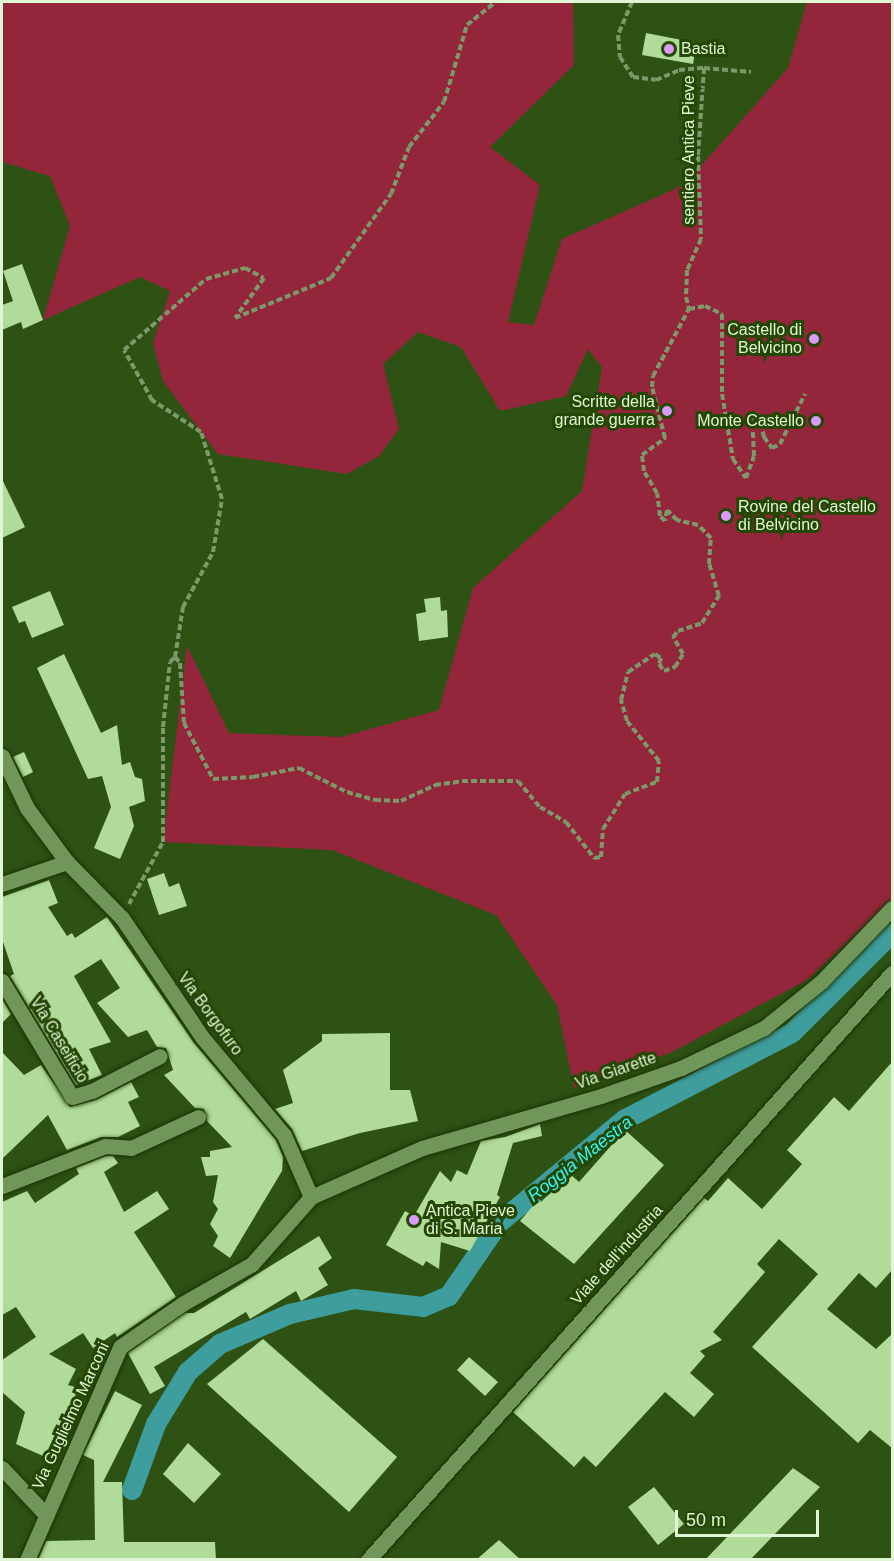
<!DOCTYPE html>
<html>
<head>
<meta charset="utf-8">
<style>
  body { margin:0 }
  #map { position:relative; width:894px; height:1561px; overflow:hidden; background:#2e5214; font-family:Helvetica,sans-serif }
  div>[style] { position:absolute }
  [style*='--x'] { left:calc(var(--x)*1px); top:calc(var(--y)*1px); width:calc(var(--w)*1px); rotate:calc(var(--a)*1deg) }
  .green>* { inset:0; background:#93263a }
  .canal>* { height:20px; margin:-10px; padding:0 10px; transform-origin:10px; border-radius:10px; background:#3e9e9d }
  .building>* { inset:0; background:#b1db99 }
  .path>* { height:4px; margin-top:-2px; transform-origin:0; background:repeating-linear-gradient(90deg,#7c9a69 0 6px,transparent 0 9px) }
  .roads { filter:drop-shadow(0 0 2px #1b3506) drop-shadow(0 0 2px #1b3506) }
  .minor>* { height:15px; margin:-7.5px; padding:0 7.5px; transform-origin:7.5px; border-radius:7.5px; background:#709759 }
  .tertiary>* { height:15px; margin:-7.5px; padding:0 7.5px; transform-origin:7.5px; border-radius:7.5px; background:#709759 }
  .dots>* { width:16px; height:16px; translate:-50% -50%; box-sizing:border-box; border:3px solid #244706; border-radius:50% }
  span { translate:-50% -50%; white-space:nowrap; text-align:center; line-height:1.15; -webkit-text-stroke:6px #244706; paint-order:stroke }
  .poi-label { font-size:16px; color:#dff5d4 }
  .left { translate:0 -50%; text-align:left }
  .right { translate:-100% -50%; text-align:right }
  .street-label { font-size:16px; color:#dff5d4 }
  .water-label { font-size:18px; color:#35f6f5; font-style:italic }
  .frame { position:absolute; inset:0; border:3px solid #dff5d4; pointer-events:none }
  .scale { position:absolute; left:675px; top:1510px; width:144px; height:27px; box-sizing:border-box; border:3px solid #dff5d4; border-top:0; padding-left:8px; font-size:18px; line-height:21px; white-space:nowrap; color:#dff5d4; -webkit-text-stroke:4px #244706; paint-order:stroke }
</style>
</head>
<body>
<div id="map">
  <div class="green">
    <i style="clip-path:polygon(2px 2px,573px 2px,574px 65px,490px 147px,540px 185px,508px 322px,534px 325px,562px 239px,684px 185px,788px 68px,807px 2px,892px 2px,892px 899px,807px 980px,672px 1052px,574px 1088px,557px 1005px,496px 915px,332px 850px,163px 842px,187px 646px,229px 733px,341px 737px,439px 710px,473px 588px,582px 491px,602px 367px,588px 349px,566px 396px,500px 411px,461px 347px,418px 332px,383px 364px,399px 429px,379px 456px,347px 474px,218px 454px,163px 381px,153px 343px,170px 291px,140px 277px,43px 320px,70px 226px,50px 176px,2px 162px)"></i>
  </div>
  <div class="canal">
    <i style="--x:132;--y:1490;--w:70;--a:-70"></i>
    <i style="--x:156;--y:1424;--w:61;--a:-58.4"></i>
    <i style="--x:188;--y:1372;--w:43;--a:-41.2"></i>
    <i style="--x:220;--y:1344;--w:76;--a:-23.2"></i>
    <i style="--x:290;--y:1314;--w:66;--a:-13.2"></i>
    <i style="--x:354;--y:1299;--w:69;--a:6.6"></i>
    <i style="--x:423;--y:1307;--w:28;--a:-23"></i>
    <i style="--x:449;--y:1296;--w:88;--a:-55.6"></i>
    <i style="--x:499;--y:1223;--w:162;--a:-39.5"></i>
    <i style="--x:624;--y:1120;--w:189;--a:-27.4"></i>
    <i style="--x:792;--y:1033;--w:141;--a:-45"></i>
  </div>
  <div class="building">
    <i style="clip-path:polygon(646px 33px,697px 43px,693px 64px,642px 55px)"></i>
    <i style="clip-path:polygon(22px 264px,43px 320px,23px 329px,21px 322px,2px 330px,2px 305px,13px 301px,3px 271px)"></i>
    <i style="clip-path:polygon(2px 479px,25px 527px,2px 538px)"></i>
    <i style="clip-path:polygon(50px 591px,64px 625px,32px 638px,25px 621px,19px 623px,12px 607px)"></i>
    <i style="clip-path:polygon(440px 597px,441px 611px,447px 610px,448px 637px,419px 641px,416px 614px,426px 612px,424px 599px)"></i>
    <i style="clip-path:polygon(64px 654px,101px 733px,117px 725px,122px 765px,130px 762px,135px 777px,142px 779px,145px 801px,129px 807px,134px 826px,120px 859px,94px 848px,111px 807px,102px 776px,88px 779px,37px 668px)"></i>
    <i style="clip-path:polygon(24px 752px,33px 772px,23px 777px,13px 757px)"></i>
    <i style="clip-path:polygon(164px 873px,169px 887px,179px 883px,187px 906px,159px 915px,147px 879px)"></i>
    <i style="clip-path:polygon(49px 880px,58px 903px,48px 907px,67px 936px,72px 933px,75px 938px,107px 917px,194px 1043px,276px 1140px,283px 1157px,282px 1171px,230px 1258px,213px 1246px,218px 1236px,210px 1224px,218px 1209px,213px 1202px,218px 1175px,206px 1176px,201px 1157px,210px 1157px,210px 1151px,232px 1147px,207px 1121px,204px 1109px,195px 1108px,164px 1075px,173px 1070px,166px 1048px,157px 1047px,147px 1030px,128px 1037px,97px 1003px,120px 988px,101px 959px,74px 976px,111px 1042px,89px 1049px,102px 1075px,76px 1085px,10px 976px,14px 974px,2px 939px,2px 897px)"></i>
    <i style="clip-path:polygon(2px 999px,11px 1014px,2px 1023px)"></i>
    <i style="clip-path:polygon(390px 1033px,390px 1090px,410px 1090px,418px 1121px,360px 1133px,302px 1151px,292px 1129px,275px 1109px,293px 1103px,283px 1070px,322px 1041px,322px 1034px)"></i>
    <i style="clip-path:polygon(2px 1052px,24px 1075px,41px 1065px,70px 1107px,96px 1100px,131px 1082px,139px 1097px,128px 1102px,140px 1126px,118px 1137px,101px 1137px,67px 1150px,48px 1115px,2px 1159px)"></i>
    <i style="clip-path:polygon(892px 1062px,892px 1270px,876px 1288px,859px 1273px,827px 1309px,876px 1349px,892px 1334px,892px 1448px,870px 1430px,858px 1443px,752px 1347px,818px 1274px,779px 1239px,757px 1264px,765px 1272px,713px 1332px,722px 1340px,700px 1351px,705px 1356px,690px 1373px,714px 1394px,694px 1417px,665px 1392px,596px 1467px,584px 1456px,574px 1467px,513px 1412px,704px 1198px,708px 1201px,728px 1178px,762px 1209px,802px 1164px,787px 1150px,834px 1097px,849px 1111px)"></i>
    <i style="clip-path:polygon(540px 1124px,542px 1136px,513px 1143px,497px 1195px,500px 1197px,470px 1251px,441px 1242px,439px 1269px,426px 1261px,423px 1266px,386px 1245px,405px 1211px,414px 1216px,440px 1171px,451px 1182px,457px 1170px,467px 1175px,481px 1141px,505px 1137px)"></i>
    <i style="clip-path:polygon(625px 1130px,664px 1165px,574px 1264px,520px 1221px,538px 1200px,541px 1202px,570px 1174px,579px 1182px)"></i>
    <i style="clip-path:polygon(106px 1156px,113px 1156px,118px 1163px,104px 1172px,124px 1212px,157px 1191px,169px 1209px,134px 1232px,176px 1297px,117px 1337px,115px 1333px,93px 1348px,83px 1333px,49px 1354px,76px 1369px,68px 1385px,78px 1388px,52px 1460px,16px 1444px,25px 1412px,2px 1392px,2px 1360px,36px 1337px,16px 1307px,2px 1315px,2px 1202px,27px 1191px,35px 1203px,79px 1174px,76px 1168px)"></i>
    <i style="clip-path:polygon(319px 1236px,332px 1258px,318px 1268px,328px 1285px,301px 1301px,296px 1291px,250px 1319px,246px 1312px,154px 1367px,165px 1386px,150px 1394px,128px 1353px,185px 1313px,194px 1313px)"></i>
    <i style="clip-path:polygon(263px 1339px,397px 1457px,349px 1512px,207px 1384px)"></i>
    <i style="clip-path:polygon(469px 1357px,498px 1382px,485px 1396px,457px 1370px)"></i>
    <i style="clip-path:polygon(115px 1391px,142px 1405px,103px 1482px,122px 1482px,124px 1542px,215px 1542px,216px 1560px,38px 1560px,46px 1541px,95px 1540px,94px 1460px,83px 1455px)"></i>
    <i style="clip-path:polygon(188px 1443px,221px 1474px,194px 1503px,163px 1474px)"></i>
    <i style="clip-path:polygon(793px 1468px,820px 1487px,750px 1560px,705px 1560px)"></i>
    <i style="clip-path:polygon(654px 1487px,684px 1524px,658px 1545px,628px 1507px)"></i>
    <i style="clip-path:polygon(499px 1540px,521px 1560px,476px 1560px)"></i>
  </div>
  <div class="path">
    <i style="--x:632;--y:2;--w:36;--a:113"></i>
    <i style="--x:618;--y:35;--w:22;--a:85"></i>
    <i style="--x:620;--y:57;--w:24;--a:57"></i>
    <i style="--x:633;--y:77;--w:23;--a:7"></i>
    <i style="--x:656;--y:80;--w:25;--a:-23"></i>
    <i style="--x:679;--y:70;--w:25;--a:-5"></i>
    <i style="--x:704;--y:68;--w:88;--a:93.9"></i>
    <i style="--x:698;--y:156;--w:83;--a:87.9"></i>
    <i style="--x:701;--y:239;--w:34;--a:114"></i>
    <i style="--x:687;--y:270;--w:27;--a:92"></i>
    <i style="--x:686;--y:297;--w:12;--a:76"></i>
    <i style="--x:689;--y:309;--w:16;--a:-11"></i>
    <i style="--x:705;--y:306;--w:19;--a:25"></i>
    <i style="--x:722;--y:314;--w:80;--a:90"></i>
    <i style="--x:722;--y:394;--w:66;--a:80.4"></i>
    <i style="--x:733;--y:459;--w:23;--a:56"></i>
    <i style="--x:746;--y:478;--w:23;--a:-70"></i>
    <i style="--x:754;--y:456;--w:42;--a:-92.7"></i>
    <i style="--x:752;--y:414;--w:7;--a:0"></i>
    <i style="--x:759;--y:414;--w:24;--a:78"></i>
    <i style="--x:764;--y:437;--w:14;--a:54"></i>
    <i style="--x:772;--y:448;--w:9;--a:-27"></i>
    <i style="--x:780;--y:444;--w:56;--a:-63.4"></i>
    <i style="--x:704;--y:68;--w:47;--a:4.9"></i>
    <i style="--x:175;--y:657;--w:8;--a:50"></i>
    <i style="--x:180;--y:663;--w:60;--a:86.2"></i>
    <i style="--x:184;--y:723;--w:63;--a:62.6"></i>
    <i style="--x:213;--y:779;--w:40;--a:-2.9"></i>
    <i style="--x:253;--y:777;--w:47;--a:-11.1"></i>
    <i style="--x:299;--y:768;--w:54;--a:26.6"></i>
    <i style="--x:347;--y:792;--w:29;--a:16"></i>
    <i style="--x:375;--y:800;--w:26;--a:2"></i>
    <i style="--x:401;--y:801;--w:38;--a:-25"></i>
    <i style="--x:435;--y:785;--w:27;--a:-8"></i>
    <i style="--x:462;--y:781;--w:56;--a:0"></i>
    <i style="--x:518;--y:781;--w:34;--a:50"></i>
    <i style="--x:540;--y:807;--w:30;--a:30"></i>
    <i style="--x:566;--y:822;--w:46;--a:52.1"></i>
    <i style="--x:594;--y:858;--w:7;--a:-8"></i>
    <i style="--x:601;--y:857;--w:28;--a:-86"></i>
    <i style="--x:603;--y:829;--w:41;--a:-57.8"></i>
    <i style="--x:625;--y:794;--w:34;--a:-21"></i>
    <i style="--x:657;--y:782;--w:21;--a:-85"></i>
    <i style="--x:659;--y:761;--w:51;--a:-128.7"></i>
    <i style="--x:627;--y:721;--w:22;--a:-106"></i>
    <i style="--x:621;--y:700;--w:29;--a:-76"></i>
    <i style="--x:628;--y:672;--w:32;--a:-34"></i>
    <i style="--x:655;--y:654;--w:7;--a:34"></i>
    <i style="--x:661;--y:658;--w:6;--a:108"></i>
    <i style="--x:659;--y:664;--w:9;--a:54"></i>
    <i style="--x:664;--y:671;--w:12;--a:-20"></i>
    <i style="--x:675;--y:667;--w:15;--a:-58"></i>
    <i style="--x:683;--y:654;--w:20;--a:-120"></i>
    <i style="--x:673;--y:637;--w:8;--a:-50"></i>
    <i style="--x:678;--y:631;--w:25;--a:-18"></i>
    <i style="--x:702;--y:623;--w:32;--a:-58"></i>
    <i style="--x:719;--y:596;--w:34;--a:-107"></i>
    <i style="--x:709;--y:564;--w:26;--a:-86"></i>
    <i style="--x:711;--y:538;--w:18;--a:-135"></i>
    <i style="--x:698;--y:525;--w:22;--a:-167"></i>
    <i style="--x:677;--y:520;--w:14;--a:-135"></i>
    <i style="--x:667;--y:510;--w:11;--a:100"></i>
    <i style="--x:665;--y:521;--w:7;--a:-135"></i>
    <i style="--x:660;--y:516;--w:23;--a:-97"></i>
    <i style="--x:657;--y:493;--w:26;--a:-121"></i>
    <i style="--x:644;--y:471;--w:16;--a:-97"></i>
    <i style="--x:642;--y:455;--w:29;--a:-36"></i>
    <i style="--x:665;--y:438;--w:53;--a:-104.3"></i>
    <i style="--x:652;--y:387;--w:11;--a:-85"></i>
    <i style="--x:653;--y:376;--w:76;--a:-61.8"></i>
    <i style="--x:129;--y:904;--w:71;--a:-61.3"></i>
    <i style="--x:163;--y:842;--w:115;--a:-90"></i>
    <i style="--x:163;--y:727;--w:65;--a:-83.9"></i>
    <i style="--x:170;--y:662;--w:7;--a:-45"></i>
    <i style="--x:175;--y:657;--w:51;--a:-80.9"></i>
    <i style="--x:183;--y:607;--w:63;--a:-61.4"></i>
    <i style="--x:213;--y:552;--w:54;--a:-80.4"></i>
    <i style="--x:222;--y:499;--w:70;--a:-107.4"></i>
    <i style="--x:201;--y:432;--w:59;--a:-146.9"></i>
    <i style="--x:152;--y:400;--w:57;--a:-119.2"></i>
    <i style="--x:124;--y:350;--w:108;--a:-40.9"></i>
    <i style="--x:206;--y:279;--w:41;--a:-15.8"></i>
    <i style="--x:245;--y:268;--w:21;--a:28"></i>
    <i style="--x:264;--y:278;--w:49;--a:125.9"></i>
    <i style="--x:235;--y:318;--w:104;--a:-22.6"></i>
    <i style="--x:331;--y:278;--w:103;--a:-54.5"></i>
    <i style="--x:391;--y:194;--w:50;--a:-69"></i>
    <i style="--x:409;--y:147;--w:57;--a:-52.1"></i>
    <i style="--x:444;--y:102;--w:80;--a:-73.4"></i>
    <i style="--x:467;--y:25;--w:36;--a:-39"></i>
  </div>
  <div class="roads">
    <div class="minor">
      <i style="--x:2;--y:756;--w:58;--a:64.3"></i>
      <i style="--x:27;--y:808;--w:67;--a:53.5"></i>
      <i style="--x:67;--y:862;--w:78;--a:45.5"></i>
      <i style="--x:122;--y:918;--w:143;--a:56.1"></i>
      <i style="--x:202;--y:1037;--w:128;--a:50.1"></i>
      <i style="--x:284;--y:1135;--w:68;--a:66.5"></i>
      <i style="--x:2;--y:884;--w:69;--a:-18.7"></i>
      <i style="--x:2;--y:981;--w:135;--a:58.9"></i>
      <i style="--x:72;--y:1097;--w:21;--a:-17"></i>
      <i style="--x:92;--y:1091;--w:76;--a:-27.2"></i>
      <i style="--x:2;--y:1186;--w:110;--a:-21.2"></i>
      <i style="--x:105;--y:1146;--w:26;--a:4"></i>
      <i style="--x:131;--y:1148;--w:74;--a:-24.8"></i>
      <i style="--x:2;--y:1468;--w:64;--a:46.9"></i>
    </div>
    <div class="tertiary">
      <i style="--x:27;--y:1560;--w:232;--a:-66.4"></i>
      <i style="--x:120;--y:1347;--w:75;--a:-34.7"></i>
      <i style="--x:182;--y:1304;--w:81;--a:-29.7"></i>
      <i style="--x:252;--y:1264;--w:89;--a:-48.6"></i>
      <i style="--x:311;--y:1197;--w:121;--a:-23.8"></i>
      <i style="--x:422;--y:1148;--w:186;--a:-16.2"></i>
      <i style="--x:601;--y:1096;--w:85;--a:-19.3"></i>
      <i style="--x:681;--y:1068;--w:92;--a:-25.7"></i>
      <i style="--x:764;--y:1028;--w:75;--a:-39"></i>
      <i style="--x:822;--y:981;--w:101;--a:-46.2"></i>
      <i style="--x:368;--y:1560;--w:787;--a:-48.25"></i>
    </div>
  </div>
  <div class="dots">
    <i style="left:669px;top:49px;background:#da9af7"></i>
    <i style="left:814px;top:339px;background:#da9af7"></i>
    <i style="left:667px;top:411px;background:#da9af7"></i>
    <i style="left:816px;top:421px;background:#da9af7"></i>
    <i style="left:726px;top:516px;background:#da9af7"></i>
    <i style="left:414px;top:1220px;background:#da9af7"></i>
  </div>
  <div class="poi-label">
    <span class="left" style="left:681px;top:49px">Bastia</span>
    <span class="right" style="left:802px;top:339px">Castello di<br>Belvicino</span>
    <span class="right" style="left:655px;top:411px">Scritte della<br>grande guerra</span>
    <span class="right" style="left:804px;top:421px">Monte Castello</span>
    <span class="left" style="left:738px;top:516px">Rovine del Castello<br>di Belvicino</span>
    <span class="left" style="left:426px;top:1220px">Antica Pieve<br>di S. Maria</span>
  </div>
  <div class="street-label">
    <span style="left:689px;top:150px;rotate:-90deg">sentiero Antica Pieve</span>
    <span style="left:210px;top:1014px;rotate:54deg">Via Borgofuro</span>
    <span style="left:59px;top:1040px;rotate:59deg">Via Caseificio</span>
    <span style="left:616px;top:1071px;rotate:-19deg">Via Giarette</span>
    <span style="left:617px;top:1255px;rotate:-48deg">Viale dell'industria</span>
    <span style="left:71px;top:1416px;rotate:-65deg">Via Guglielmo Marconi</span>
  </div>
  <div class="water-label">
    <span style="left:580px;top:1159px;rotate:-38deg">Roggia Maestra</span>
  </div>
  <div class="frame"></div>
  <div class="scale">50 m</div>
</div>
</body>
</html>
